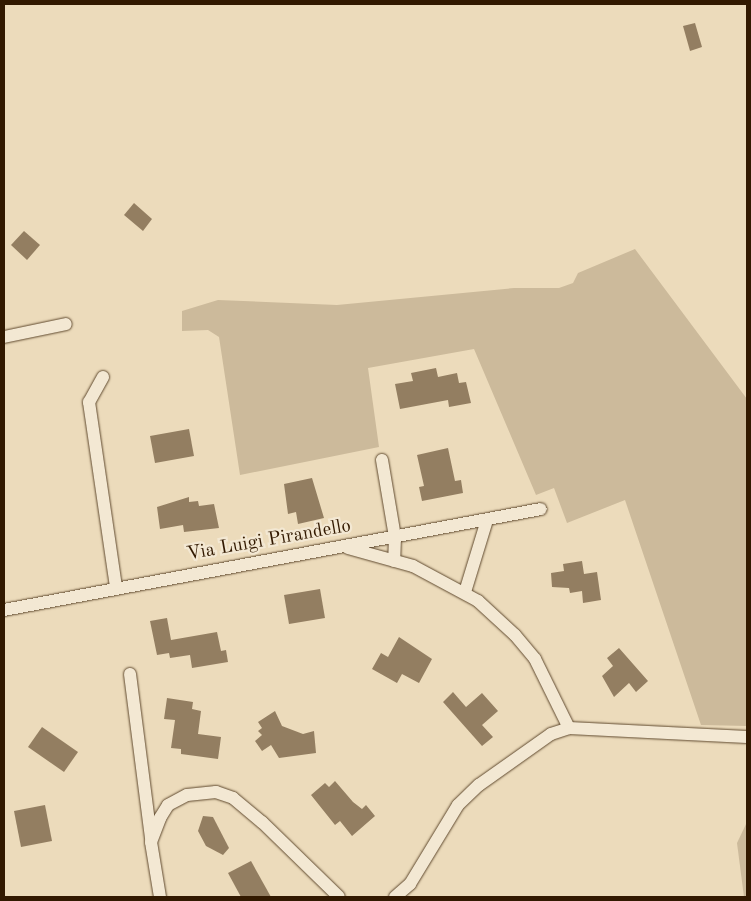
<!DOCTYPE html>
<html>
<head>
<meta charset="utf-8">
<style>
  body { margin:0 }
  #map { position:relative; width:751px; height:901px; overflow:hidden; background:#ecdbbb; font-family:"Old Standard TT",serif }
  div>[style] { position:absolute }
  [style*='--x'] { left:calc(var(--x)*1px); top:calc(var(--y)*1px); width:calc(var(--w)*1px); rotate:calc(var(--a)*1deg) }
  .green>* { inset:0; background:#ccba9b }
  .building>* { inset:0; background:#937e61 }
  .roads { filter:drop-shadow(0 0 1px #604a2f) drop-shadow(0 0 1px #604a2f) }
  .street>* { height:12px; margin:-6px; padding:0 6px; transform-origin:6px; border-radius:6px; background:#f3e8d3 }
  span { translate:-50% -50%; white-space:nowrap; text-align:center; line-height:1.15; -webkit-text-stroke:4.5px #f3e8d3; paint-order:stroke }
  .street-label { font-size:19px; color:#321900 }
  .frame { position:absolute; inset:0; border:5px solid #321900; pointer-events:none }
</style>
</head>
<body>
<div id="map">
  <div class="green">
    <i style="clip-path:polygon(635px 249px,747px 399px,747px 726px,701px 725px,625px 500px,567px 523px,554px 488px,536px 495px,474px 349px,368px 368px,379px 447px,240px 475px,219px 337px,208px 330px,182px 331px,182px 311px,218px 300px,337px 305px,514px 288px,559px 288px,573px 283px,578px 273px)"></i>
    <i style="clip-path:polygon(747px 822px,747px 897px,744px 897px,737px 843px)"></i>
  </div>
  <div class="building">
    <i style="clip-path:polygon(695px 23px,702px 47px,690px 51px,683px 26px)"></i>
    <i style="clip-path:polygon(134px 203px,152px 219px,143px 231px,124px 215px)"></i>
    <i style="clip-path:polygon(24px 231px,40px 245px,27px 260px,11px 245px)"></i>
    <i style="clip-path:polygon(436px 368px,438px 377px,457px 373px,459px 383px,466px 382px,471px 403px,449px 407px,448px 400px,400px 409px,395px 384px,413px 381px,411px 373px)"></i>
    <i style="clip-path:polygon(189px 429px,194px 456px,155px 463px,150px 436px)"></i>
    <i style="clip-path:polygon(448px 448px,455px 481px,461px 480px,463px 493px,422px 501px,419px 487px,424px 486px,417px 455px)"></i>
    <i style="clip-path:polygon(312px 478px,324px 518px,298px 524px,296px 512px,288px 514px,284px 484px)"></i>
    <i style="clip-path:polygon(189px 497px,189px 502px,198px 501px,199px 506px,214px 504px,219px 528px,184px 532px,183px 525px,160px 529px,157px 507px)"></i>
    <i style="clip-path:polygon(582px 561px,584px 574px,597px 572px,601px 600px,583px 603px,582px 591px,570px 593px,569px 588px,552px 587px,551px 573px,564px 571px,563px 564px)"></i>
    <i style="clip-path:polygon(320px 589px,325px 618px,289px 624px,284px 595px)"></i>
    <i style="clip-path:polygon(167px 618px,171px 640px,217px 632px,221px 651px,226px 650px,228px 662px,192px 668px,190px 655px,170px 658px,169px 653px,157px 655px,150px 621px)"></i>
    <i style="clip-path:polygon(399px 637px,432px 659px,419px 683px,402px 674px,397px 683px,372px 669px,381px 653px,388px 657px)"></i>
    <i style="clip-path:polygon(619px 648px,648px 681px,636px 692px,629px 683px,614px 697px,602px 676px,613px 666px,607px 658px)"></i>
    <i style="clip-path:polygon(453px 692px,466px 707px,482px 693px,498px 711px,482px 725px,493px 737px,482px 746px,443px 702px)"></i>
    <i style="clip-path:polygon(167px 698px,193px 702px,192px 709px,201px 711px,198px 734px,221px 737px,218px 759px,181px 754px,181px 749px,171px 748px,175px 720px,164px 719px)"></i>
    <i style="clip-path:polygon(275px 711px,282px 726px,303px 734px,314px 731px,316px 753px,279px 758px,271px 745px,262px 751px,255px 741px,262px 735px,258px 731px,262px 728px,258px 722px)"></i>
    <i style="clip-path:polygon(42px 727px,78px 752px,64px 772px,28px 747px)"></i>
    <i style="clip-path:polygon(335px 781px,353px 802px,362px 809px,366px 805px,375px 816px,352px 836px,340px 821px,335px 825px,311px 795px,325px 783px,329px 787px)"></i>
    <i style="clip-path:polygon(45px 805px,52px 841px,21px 847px,14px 811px)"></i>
    <i style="clip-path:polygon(203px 816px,213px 817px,229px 848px,223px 855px,206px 846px,198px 831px)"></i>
    <i style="clip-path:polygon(251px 861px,271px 897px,241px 897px,228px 873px)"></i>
  </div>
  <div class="roads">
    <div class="street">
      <i style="--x:4;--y:337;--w:63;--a:-11.8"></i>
      <i style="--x:103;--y:377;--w:29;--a:119"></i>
      <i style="--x:89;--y:402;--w:187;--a:81.7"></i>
      <i style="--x:382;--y:460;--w:78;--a:80.4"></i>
      <i style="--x:395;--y:537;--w:24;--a:92"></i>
      <i style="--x:348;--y:548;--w:67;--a:15.5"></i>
      <i style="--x:413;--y:566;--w:74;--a:28.3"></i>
      <i style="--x:478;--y:601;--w:50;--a:42.6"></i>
      <i style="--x:515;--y:635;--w:31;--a:50"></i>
      <i style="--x:535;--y:659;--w:77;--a:63.8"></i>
      <i style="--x:465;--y:592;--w:75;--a:-73"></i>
      <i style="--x:4;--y:610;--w:546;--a:-10.65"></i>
      <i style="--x:130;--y:674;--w:166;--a:82.7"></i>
      <i style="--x:160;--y:897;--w:56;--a:-99.3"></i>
      <i style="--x:151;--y:842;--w:26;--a:-69"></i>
      <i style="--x:160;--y:818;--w:15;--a:-58"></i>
      <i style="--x:168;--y:805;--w:21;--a:-28"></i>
      <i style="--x:187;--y:795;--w:29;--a:-6"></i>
      <i style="--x:216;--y:792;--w:18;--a:19"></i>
      <i style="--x:233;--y:798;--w:38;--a:40"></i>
      <i style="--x:262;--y:822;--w:107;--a:44.2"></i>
      <i style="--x:395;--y:897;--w:20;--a:-41"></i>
      <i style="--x:410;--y:884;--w:92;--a:-58.7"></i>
      <i style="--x:458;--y:805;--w:29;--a:-44"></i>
      <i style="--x:479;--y:785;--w:88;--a:-35.3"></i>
      <i style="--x:551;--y:734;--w:19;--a:-18"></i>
      <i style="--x:569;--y:728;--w:178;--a:2.9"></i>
    </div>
  </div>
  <div class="street-label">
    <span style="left:269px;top:541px;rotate:-10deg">Via Luigi Pirandello</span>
  </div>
  <div class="frame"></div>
</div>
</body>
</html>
